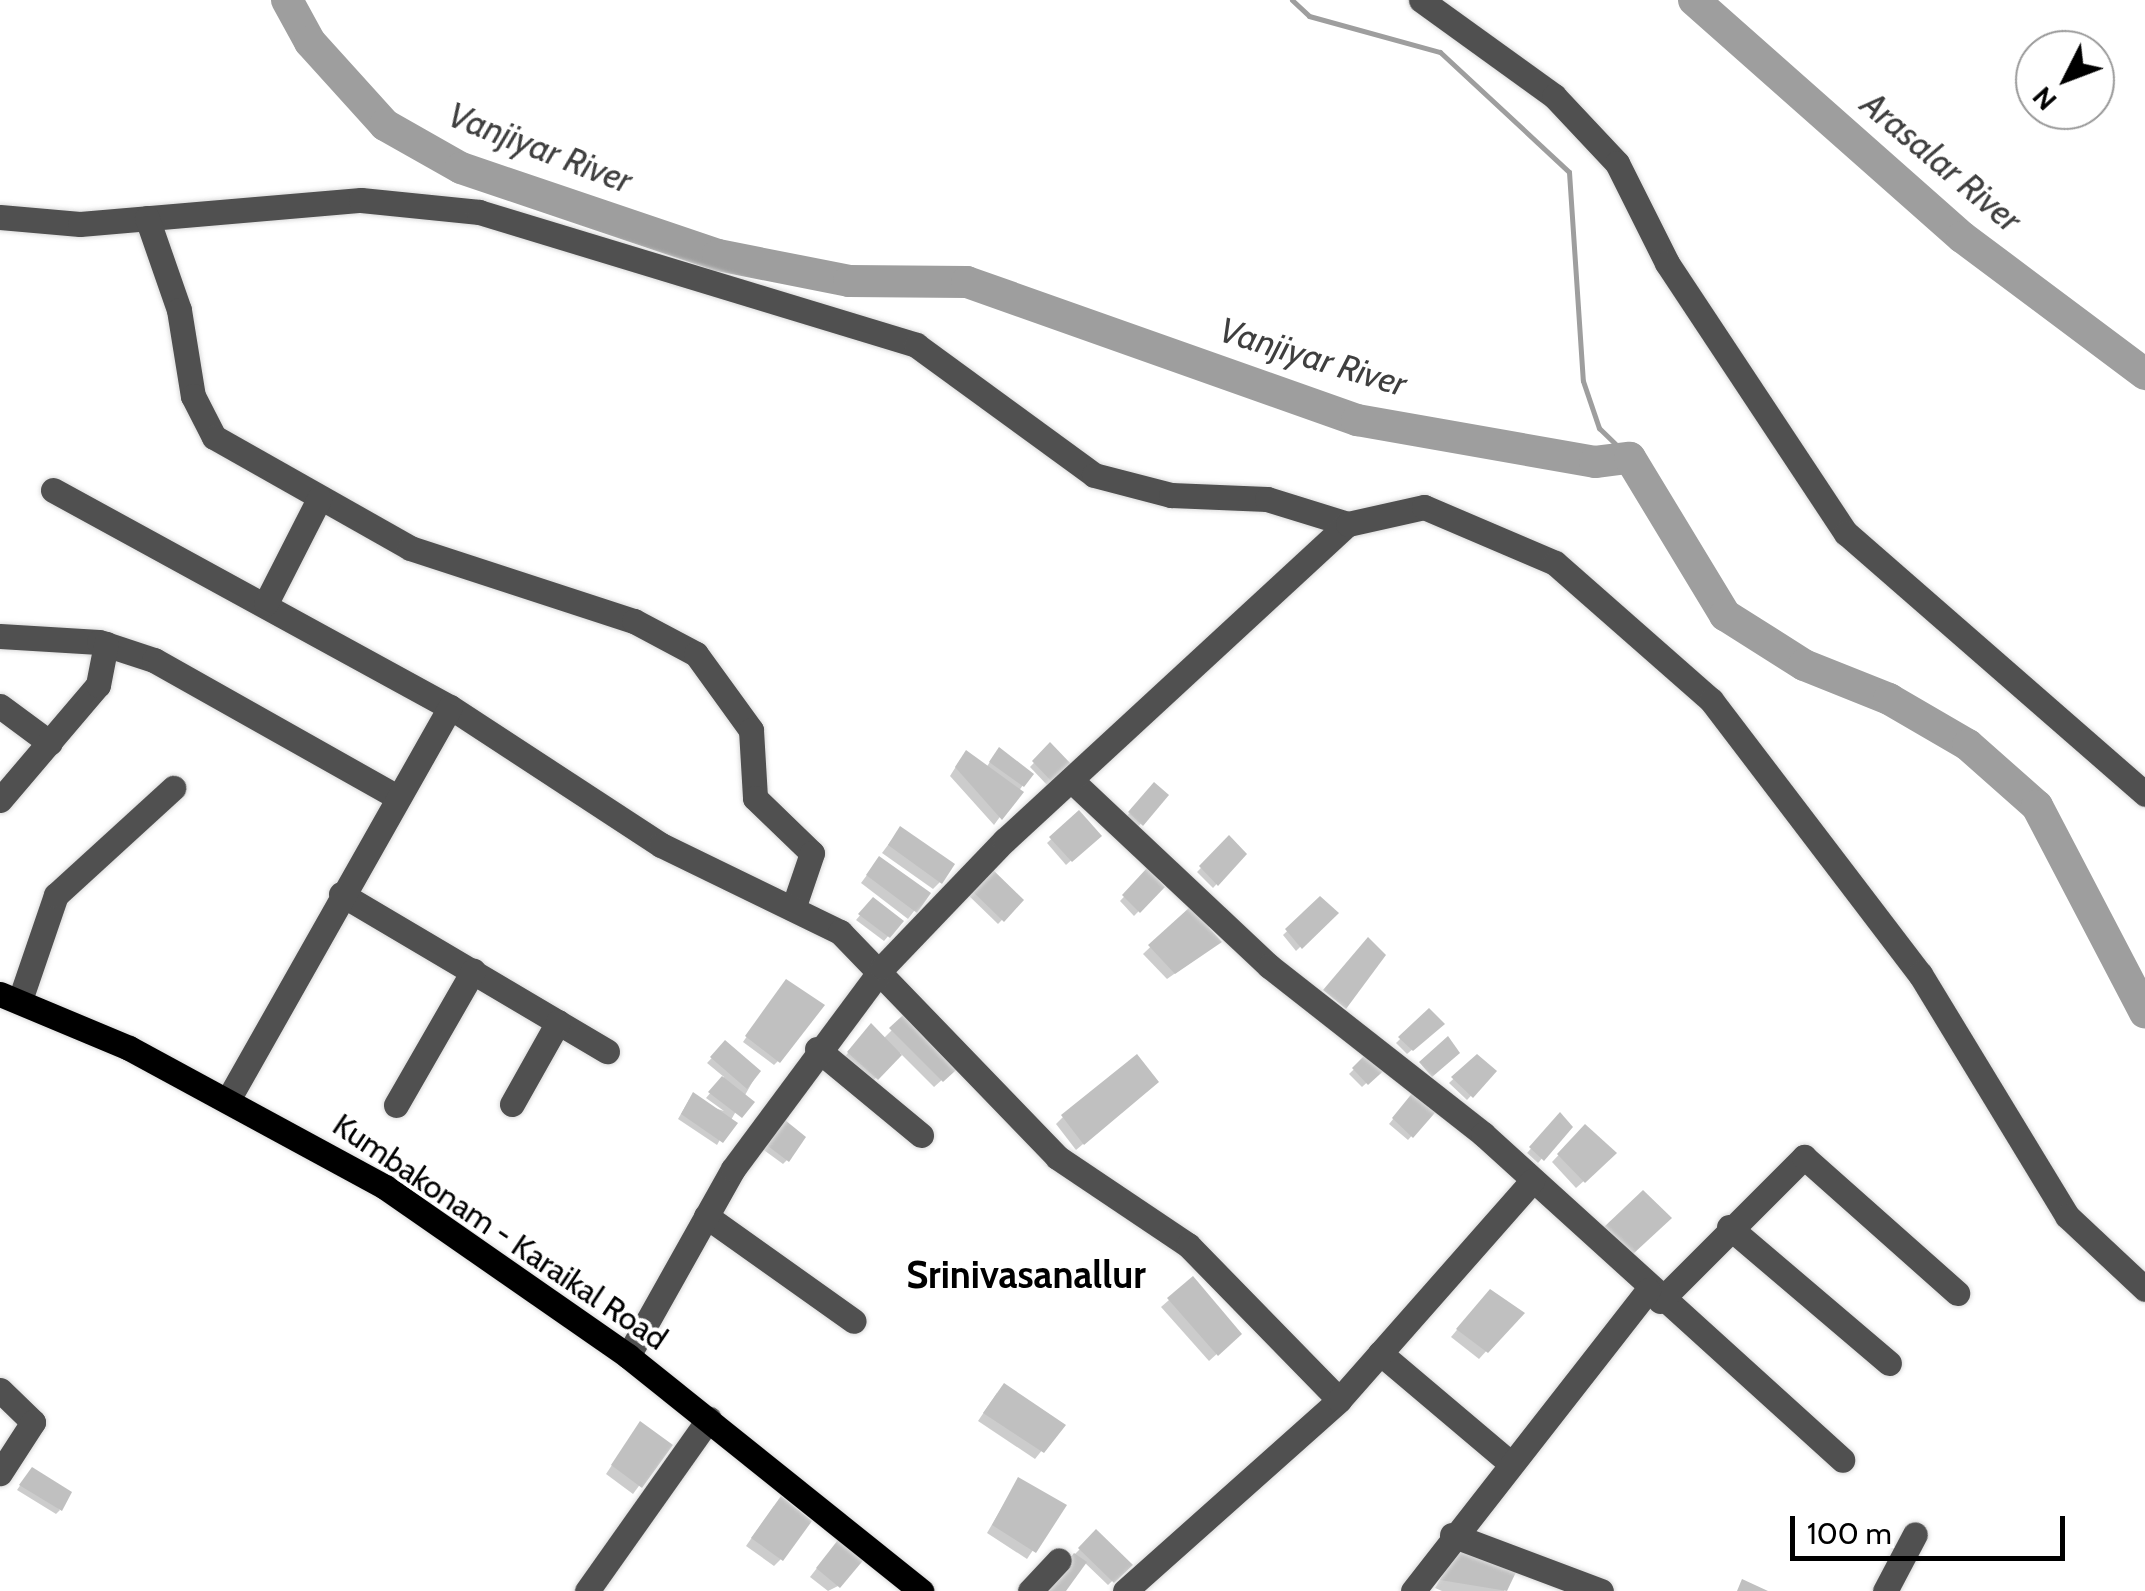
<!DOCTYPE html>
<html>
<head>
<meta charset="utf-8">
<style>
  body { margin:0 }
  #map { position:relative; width:2145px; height:1591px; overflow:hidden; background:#fff; font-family:Cabin,sans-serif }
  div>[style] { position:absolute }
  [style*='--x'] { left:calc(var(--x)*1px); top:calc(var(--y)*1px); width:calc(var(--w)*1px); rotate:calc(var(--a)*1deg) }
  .shadow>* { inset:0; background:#0003 }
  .stream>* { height:5px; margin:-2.5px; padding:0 2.5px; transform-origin:2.5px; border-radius:2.5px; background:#9e9e9e }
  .river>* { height:32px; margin:-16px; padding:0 16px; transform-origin:16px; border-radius:16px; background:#9e9e9e }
  .building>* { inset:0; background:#c0c0c0 }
  .roads { filter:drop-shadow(0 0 2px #dbdbdb) drop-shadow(0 0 2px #dbdbdb) }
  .minor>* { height:25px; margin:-12.5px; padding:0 12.5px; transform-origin:12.5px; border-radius:12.5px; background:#505050 }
  .major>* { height:25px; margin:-12.5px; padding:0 12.5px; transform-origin:12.5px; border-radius:12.5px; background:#000 }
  span { translate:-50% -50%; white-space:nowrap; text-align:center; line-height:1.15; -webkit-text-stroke:8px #fff; paint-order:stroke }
  .street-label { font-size:32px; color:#000 }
  .water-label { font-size:35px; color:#3f3f3f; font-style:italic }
  .quarter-label { font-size:38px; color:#000; font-weight:700 }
  .north { position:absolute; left:2015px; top:30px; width:100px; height:100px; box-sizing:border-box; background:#fff; border:2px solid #999; border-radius:50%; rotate:228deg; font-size:28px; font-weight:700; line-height:40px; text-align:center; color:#000 }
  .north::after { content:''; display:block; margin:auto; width:35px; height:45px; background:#000; clip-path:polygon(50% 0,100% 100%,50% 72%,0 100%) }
  .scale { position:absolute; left:1790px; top:1516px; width:275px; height:45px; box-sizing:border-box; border:5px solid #000; border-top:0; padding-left:12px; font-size:30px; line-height:35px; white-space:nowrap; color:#000; -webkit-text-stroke:8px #fff; paint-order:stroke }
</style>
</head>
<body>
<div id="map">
  <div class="shadow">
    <i style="clip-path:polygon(1050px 746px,1069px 765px,1048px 786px,1030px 767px)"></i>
    <i style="clip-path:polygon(995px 754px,1031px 774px,994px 825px,950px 776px,960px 760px,986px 768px)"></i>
    <i style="clip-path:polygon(1154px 785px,1166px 795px,1137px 828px,1126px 817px)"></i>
    <i style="clip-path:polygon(1078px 814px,1098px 836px,1066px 865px,1047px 843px)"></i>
    <i style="clip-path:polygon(900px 829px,940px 882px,933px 889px,882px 853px)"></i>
    <i style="clip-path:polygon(1229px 839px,1244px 854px,1213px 888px,1197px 872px)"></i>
    <i style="clip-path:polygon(879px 859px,927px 894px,908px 919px,861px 883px)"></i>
    <i style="clip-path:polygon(989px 870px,1021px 900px,998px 924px,966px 893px)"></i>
    <i style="clip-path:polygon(1147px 872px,1162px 887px,1134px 916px,1120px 901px)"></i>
    <i style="clip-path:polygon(873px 900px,901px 921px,884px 941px,856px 920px)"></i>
    <i style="clip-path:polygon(1320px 900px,1335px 913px,1296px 951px,1283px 935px)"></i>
    <i style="clip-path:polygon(1189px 910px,1211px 948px,1167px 979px,1143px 954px)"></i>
    <i style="clip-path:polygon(782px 986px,778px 1061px,774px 1065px,743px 1042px)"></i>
    <i style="clip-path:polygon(913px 1009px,963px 1061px,934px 1087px,900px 1053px,869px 1085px,842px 1060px,864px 1034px,883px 1039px)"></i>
    <i style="clip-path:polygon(1429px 1011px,1442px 1024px,1407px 1054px,1396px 1043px)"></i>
    <i style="clip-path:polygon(726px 1043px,758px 1072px,717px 1145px,678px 1119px,689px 1100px,724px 1111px,706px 1098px,724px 1077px,707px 1063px)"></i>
    <i style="clip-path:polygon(1372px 1052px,1386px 1065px,1362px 1087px,1349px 1074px)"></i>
    <i style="clip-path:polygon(1477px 1057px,1494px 1071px,1467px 1100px,1449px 1083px)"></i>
    <i style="clip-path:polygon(1148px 1089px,1076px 1150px,1056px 1124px,1063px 1117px)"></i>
    <i style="clip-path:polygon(1414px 1094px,1437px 1107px,1408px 1140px,1389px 1124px)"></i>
    <i style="clip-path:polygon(1560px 1116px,1569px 1127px,1538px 1163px,1527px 1153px)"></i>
    <i style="clip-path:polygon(776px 1124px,787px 1160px,783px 1164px,761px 1148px)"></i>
    <i style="clip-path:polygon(1585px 1127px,1614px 1154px,1576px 1188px,1552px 1162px)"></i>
    <i style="clip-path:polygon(1193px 1279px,1239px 1334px,1209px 1361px,1161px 1307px)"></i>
    <i style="clip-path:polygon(1483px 1299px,1521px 1313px,1479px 1359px,1451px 1337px)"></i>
    <i style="clip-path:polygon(997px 1393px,1062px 1425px,1035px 1459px,978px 1421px)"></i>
    <i style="clip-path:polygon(634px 1432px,669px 1445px,633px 1494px,606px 1474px)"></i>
    <i style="clip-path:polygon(28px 1474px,60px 1510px,56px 1514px,17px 1490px)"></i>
    <i style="clip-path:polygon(1018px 1480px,1063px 1506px,1027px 1559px,987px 1533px)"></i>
    <i style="clip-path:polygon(774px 1506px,781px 1559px,774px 1566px,746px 1546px)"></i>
    <i style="clip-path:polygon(1096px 1533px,1129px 1565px,1108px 1585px,1084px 1562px,1063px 1591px,1075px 1554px)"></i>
    <i style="clip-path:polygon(838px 1541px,838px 1586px,828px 1591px,810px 1577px)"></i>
    <i style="clip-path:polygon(1454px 1555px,1514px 1571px,1504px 1591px,1442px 1591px,1435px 1588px)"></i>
  </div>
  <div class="stream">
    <i style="--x:1292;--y:0;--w:23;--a:43"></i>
    <i style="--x:1309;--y:16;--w:136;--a:15.4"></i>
    <i style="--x:1440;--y:52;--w:176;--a:42.9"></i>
    <i style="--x:1569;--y:172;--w:209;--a:86.2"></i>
    <i style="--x:1583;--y:381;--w:50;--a:71.2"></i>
    <i style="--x:1599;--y:428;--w:43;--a:44.1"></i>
  </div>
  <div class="river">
    <i style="--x:287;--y:0;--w:48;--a:61.3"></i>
    <i style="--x:310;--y:42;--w:112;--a:47.9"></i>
    <i style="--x:385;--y:125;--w:87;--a:29.5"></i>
    <i style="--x:461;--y:168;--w:271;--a:18.7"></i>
    <i style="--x:718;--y:255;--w:134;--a:11.2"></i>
    <i style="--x:849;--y:281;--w:118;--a:0.5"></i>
    <i style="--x:967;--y:282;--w:414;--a:19.5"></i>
    <i style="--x:1357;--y:420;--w:242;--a:10"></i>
    <i style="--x:1595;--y:462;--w:35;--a:-7"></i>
    <i style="--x:1630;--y:458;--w:184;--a:58.8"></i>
    <i style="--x:1725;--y:615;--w:93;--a:32.3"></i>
    <i style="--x:1804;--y:665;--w:92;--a:21.8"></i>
    <i style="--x:1889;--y:699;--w:91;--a:30.2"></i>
    <i style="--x:1968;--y:745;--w:92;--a:41.5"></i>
    <i style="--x:2037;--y:806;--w:233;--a:62.4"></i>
    <i style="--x:1694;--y:0;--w:358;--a:41.5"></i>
    <i style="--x:1962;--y:237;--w:229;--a:36.8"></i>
  </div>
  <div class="building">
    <i style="clip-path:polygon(1050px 742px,1072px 765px,1054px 784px,1032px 761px)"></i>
    <i style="clip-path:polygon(999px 747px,1034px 774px,1024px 787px,989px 762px)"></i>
    <i style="clip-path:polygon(966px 750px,1024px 792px,1002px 820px,955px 767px)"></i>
    <i style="clip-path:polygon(1154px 782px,1169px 795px,1143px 826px,1128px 812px)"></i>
    <i style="clip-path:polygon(1079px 810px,1102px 836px,1072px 862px,1049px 837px)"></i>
    <i style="clip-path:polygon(900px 826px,955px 864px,942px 884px,888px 845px)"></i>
    <i style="clip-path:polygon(1229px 835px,1247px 854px,1218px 886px,1199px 866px)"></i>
    <i style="clip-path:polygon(879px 856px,931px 893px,917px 913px,866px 875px)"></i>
    <i style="clip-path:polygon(989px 866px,1024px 900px,1004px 922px,968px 887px)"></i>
    <i style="clip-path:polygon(1147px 868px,1165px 887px,1140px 913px,1122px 895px)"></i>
    <i style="clip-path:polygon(1320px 896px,1339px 913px,1302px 949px,1285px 929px)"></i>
    <i style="clip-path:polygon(873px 897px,904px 921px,890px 938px,858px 914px)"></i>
    <i style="clip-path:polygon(1190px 907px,1222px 942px,1175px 974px,1148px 945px)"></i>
    <i style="clip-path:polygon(1368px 937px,1386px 955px,1346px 1009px,1323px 990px)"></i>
    <i style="clip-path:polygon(786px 979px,825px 1005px,780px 1063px,745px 1036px)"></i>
    <i style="clip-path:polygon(913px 1006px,966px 1061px,943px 1082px,889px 1028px)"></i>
    <i style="clip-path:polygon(1429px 1008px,1445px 1024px,1413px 1051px,1398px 1037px)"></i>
    <i style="clip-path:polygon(871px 1023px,902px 1055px,878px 1080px,847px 1052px)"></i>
    <i style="clip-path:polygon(1448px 1036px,1460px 1053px,1432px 1077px,1419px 1062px)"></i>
    <i style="clip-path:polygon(725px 1040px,761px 1071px,747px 1089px,710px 1057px)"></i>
    <i style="clip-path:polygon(1372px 1048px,1390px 1065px,1368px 1085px,1352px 1068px)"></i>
    <i style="clip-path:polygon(1137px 1054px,1159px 1082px,1084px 1145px,1061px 1115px)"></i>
    <i style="clip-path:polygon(1477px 1054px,1497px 1071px,1473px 1098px,1451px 1077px)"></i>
    <i style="clip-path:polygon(722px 1076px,755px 1102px,742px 1118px,708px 1092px)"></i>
    <i style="clip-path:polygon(1418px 1086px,1440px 1107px,1413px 1138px,1392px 1118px)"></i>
    <i style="clip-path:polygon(693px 1092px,738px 1123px,723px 1143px,681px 1114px)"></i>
    <i style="clip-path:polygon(1560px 1112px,1573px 1127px,1544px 1161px,1529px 1147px)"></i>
    <i style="clip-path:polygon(780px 1116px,806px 1137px,789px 1162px,764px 1143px)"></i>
    <i style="clip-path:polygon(1585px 1124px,1617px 1153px,1585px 1183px,1557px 1154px)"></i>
    <i style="clip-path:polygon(1643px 1190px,1672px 1218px,1633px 1254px,1604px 1227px)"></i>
    <i style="clip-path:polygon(1193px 1276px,1242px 1334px,1218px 1356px,1167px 1298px)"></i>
    <i style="clip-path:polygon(1490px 1289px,1525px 1313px,1488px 1353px,1456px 1329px)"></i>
    <i style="clip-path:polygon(1004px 1383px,1066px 1425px,1044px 1453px,983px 1413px)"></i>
    <i style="clip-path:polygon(640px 1421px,673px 1445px,642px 1488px,611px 1465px)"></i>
    <i style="clip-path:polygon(32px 1467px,72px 1492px,62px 1511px,19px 1485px)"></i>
    <i style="clip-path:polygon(1018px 1477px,1067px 1505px,1036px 1553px,992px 1525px)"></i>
    <i style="clip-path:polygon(781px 1496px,812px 1521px,783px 1561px,751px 1538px)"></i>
    <i style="clip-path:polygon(1096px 1529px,1133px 1565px,1114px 1583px,1078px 1548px)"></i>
    <i style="clip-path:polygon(845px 1531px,871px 1551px,840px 1588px,816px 1568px)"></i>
    <i style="clip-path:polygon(1460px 1545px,1517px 1570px,1507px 1591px,1440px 1580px)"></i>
    <i style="clip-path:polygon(1074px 1553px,1087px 1562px,1066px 1591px,1044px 1591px)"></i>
    <i style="clip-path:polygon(1742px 1579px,1768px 1591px,1737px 1591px)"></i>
  </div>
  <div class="roads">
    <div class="minor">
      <i style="--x:1421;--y:0;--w:164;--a:35.8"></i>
      <i style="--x:1554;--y:96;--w:92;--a:46.8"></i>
      <i style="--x:1617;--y:163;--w:112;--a:63.4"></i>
      <i style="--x:1667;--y:263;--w:324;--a:56.5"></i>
      <i style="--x:1846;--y:533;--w:397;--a:41.1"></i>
      <i style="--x:0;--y:217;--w:80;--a:5"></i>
      <i style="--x:80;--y:224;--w:282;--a:-4.9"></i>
      <i style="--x:361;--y:200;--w:119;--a:5.8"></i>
      <i style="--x:479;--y:212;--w:457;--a:16.9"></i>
      <i style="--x:916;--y:345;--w:220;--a:36.1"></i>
      <i style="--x:1094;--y:475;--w:80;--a:14.6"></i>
      <i style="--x:1171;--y:495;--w:96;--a:2.4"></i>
      <i style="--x:1267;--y:499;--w:85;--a:17.2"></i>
      <i style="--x:147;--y:218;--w:97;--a:70.8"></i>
      <i style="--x:179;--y:310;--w:87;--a:80.8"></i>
      <i style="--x:193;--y:396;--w:46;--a:62.9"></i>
      <i style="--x:214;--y:437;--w:225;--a:29.5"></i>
      <i style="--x:410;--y:548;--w:236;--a:18.1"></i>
      <i style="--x:634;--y:621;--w:70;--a:28"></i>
      <i style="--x:696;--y:654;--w:94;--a:54.1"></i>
      <i style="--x:751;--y:730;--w:68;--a:86.6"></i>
      <i style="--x:755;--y:798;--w:79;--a:44"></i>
      <i style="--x:812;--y:853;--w:56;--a:108.8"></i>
      <i style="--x:53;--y:490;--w:452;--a:28.7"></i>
      <i style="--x:450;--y:707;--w:252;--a:33.2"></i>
      <i style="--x:661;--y:845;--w:199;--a:25.9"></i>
      <i style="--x:840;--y:932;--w:313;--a:46"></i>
      <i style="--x:1057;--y:1157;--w:158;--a:33.9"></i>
      <i style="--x:1188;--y:1245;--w:216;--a:45.7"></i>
      <i style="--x:266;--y:603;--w:117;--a:-63"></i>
      <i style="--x:0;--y:636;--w:99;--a:3.5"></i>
      <i style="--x:99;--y:642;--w:58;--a:18.1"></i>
      <i style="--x:154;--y:660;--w:279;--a:29.4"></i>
      <i style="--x:0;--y:706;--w:62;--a:36.5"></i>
      <i style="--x:1071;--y:780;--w:272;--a:43.2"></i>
      <i style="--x:1269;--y:966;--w:272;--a:38.1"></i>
      <i style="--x:1483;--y:1134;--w:485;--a:42.2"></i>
      <i style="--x:0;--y:800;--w:151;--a:-49.6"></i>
      <i style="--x:98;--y:685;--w:42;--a:-79"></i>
      <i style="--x:341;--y:894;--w:309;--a:30.6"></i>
      <i style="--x:20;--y:1000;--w:111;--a:-71.1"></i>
      <i style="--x:56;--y:895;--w:159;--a:-42.4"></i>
      <i style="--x:817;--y:1049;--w:135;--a:39.6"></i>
      <i style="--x:229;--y:1098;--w:449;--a:-60.5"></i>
      <i style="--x:512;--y:1104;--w:94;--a:-60.7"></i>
      <i style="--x:396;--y:1105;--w:155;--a:-60.1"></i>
      <i style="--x:706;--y:1216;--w:181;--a:35.4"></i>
      <i style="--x:1729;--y:1227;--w:210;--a:40.4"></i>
      <i style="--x:1660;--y:1301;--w:204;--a:-45"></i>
      <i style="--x:1804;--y:1157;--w:205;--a:41.6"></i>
      <i style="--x:1380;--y:1353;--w:170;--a:40.2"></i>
      <i style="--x:628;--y:1356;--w:214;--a:-60.7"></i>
      <i style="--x:733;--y:1169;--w:252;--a:-53.4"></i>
      <i style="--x:883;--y:967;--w:176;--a:-46.2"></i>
      <i style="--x:1005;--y:840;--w:466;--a:-42.7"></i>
      <i style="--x:1348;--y:524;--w:78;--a:-12.6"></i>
      <i style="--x:1424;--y:507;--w:142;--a:23.1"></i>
      <i style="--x:1555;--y:563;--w:208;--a:41.3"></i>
      <i style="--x:1711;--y:700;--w:345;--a:52.7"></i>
      <i style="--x:1920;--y:974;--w:283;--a:58.7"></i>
      <i style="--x:2067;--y:1216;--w:107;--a:43.1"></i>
      <i style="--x:0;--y:1390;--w:46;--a:44.1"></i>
      <i style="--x:33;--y:1422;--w:61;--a:122.9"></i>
      <i style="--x:1452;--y:1535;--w:159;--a:20.6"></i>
      <i style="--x:587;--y:1591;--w:211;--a:-54.7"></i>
      <i style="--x:1030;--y:1591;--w:42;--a:-46.9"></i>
      <i style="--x:1125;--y:1591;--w:287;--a:-41.7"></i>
      <i style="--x:1339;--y:1400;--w:292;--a:-48.6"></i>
      <i style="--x:1413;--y:1591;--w:382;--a:-52"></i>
      <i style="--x:1885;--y:1591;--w:64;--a:-62.2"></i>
    </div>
    <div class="major">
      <i style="--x:0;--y:994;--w:140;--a:22.7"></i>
      <i style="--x:129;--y:1048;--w:291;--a:28.5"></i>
      <i style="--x:385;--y:1187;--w:296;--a:34.8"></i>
      <i style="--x:628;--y:1356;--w:376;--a:38.7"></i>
    </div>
  </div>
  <div class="street-label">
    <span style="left:500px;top:1232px;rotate:34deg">Kumbakonam - Karaikal Road</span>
  </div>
  <div class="water-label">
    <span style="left:540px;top:148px;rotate:21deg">Vanjiyar River</span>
    <span style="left:1941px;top:162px;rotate:40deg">Arasalar River</span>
    <span style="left:1313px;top:357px;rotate:17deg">Vanjiyar River</span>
  </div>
  <div class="quarter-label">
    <span style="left:1026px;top:1275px">Srinivasanallur</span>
  </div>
  <div class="north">N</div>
  <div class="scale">100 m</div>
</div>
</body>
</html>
